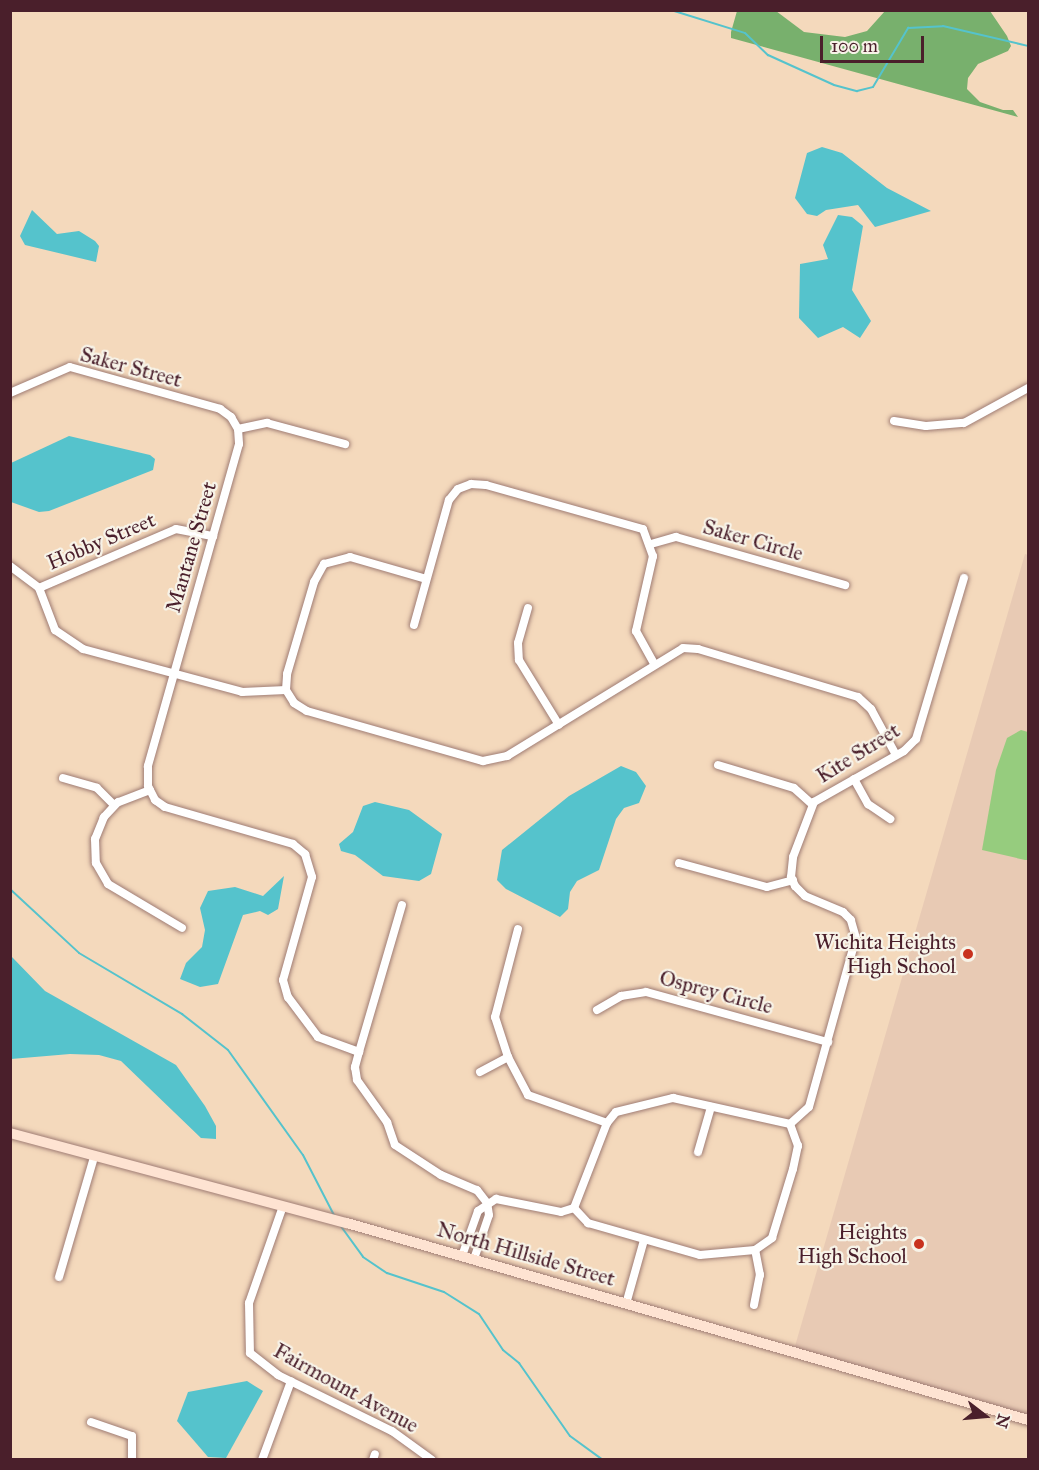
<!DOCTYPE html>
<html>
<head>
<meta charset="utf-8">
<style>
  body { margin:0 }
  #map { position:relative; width:1039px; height:1470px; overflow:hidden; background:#f4d9bc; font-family:"IM FELL Great Primer",serif }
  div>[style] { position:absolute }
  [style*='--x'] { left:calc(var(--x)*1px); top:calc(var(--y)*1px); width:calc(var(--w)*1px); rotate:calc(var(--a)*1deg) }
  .built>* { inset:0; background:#e8cab4 }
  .green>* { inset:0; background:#96cc7e }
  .forest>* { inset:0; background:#78b06d }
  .water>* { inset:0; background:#55c3cc }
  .stream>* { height:2px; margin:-1px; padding:0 1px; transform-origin:1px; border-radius:1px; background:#55c3cc }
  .roads { filter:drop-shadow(0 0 2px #9f7c74) drop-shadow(0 0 2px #9f7c74) }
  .minor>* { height:8px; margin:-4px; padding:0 4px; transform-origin:4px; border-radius:4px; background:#fff }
  .secondary>* { height:10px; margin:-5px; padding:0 5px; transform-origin:5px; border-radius:5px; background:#fee3d2 }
  .dots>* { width:16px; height:16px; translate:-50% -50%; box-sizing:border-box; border:3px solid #f7f3e8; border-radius:50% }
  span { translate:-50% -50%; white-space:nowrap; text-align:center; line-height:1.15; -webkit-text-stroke:4.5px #f7f3e8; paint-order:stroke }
  .street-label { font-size:21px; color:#4a1f2b }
  .poi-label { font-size:21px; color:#4a1f2b }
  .right { translate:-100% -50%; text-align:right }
  .frame { position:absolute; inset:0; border:12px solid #4a1f2b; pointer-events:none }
  .north { position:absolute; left:955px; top:1386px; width:60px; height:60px; -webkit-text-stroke:4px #f7f3e8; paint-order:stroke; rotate:106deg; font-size:16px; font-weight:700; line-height:24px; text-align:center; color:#4a1f2b }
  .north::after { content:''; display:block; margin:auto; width:21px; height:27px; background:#4a1f2b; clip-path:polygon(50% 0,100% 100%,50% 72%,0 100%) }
  .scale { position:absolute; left:820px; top:36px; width:104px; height:27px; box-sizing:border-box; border:3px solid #4a1f2b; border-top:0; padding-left:8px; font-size:18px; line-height:21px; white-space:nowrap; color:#4a1f2b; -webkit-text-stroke:4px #f7f3e8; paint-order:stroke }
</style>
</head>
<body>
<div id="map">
  <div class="built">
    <i style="clip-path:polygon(1025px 554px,1028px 555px,1028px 1419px,793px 1353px)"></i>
  </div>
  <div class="green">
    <i style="clip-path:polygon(1021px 730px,1028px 732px,1028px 860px,1025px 860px,982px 850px,996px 770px,1007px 738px)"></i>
  </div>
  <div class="forest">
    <i style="clip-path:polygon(955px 11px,990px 11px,1007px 36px,1011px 46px,1008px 51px,978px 64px,968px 78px,967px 89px,980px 102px,1003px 110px,1013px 110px,1018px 117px,731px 38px,731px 32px,737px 11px,776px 11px,804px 32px,845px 37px,867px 31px,885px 11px)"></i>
  </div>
  <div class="water">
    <i style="clip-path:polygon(822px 147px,842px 153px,887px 188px,931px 211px,875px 227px,858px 205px,826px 210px,817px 216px,807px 214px,795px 198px,807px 153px)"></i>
    <i style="clip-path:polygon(32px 210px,57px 234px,79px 231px,95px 241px,99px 246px,96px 262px,25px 245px,20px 236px)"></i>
    <i style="clip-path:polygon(838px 215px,852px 217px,863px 226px,852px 290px,871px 321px,860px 338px,843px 327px,818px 338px,799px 318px,800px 264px,828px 259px,823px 245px)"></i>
    <i style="clip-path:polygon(69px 436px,150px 455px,155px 459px,153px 470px,49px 511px,39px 512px,11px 502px,11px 463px)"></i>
    <i style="clip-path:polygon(621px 766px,636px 772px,646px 786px,639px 803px,624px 808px,616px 819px,599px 870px,577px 881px,570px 892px,568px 909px,560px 917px,506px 889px,497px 880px,502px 850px,569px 796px)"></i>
    <i style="clip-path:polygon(375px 802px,409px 810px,442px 834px,431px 874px,419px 881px,383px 876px,355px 855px,341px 851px,339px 844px,353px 832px,363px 806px)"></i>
    <i style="clip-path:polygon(284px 876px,278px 909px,268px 915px,260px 911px,243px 915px,218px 984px,200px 987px,180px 979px,186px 963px,202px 947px,205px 930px,200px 908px,208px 891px,235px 887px,263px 896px)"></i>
    <i style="clip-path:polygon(11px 956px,45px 991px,176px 1065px,205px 1106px,216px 1126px,216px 1139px,201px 1138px,121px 1061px,99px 1055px,70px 1054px,11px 1059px)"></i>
    <i style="clip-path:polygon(247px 1381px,263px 1391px,226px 1458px,208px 1457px,177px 1421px,188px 1392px)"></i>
  </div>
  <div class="stream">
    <i style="--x:671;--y:10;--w:77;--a:17.3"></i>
    <i style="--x:745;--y:33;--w:32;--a:44"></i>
    <i style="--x:768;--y:55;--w:72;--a:24.4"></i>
    <i style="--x:834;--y:85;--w:24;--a:15"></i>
    <i style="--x:857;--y:91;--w:16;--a:-14"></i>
    <i style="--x:873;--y:87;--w:69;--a:-59.3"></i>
    <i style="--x:908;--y:28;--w:35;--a:-3"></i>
    <i style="--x:943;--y:26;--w:87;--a:13.2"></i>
    <i style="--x:10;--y:889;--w:94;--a:42.8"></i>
    <i style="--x:79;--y:953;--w:120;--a:30.6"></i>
    <i style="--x:182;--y:1014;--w:58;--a:38"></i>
    <i style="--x:228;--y:1050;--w:129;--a:54.5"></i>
    <i style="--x:303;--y:1155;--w:68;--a:62.7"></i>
    <i style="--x:340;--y:1225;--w:39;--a:54"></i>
    <i style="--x:363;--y:1257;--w:29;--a:34"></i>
    <i style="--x:387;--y:1273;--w:60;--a:18.4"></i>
    <i style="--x:444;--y:1292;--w:41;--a:32.2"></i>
    <i style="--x:479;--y:1314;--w:43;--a:56.3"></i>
    <i style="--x:503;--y:1350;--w:21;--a:39"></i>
    <i style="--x:519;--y:1363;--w:89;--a:55.1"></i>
    <i style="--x:570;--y:1436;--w:41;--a:36"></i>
  </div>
  <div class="roads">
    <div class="minor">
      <i style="--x:10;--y:393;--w:65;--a:-23.4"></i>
      <i style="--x:70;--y:367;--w:156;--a:15.6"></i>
      <i style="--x:220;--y:409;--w:14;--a:36"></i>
      <i style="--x:231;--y:417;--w:14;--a:60"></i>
      <i style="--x:238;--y:429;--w:15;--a:86"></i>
      <i style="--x:239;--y:444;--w:335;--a:105.8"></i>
      <i style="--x:148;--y:766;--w:20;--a:90"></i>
      <i style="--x:148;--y:786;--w:16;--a:63"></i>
      <i style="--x:155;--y:800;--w:12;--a:35"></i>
      <i style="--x:165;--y:807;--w:133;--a:16.1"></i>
      <i style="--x:293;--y:844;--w:16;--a:40"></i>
      <i style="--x:305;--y:854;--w:24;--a:73"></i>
      <i style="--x:312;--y:877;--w:107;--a:105.7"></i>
      <i style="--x:283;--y:980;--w:18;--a:74"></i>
      <i style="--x:288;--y:997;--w:50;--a:53.1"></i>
      <i style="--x:318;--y:1037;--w:44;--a:20.1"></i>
      <i style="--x:359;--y:1052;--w:16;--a:105"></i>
      <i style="--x:355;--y:1067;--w:13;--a:81"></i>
      <i style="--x:357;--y:1080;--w:52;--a:54.5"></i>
      <i style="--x:387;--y:1122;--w:24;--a:71"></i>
      <i style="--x:395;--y:1145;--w:55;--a:33.1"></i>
      <i style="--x:441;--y:1175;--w:39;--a:23"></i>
      <i style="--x:477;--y:1190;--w:16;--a:52"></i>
      <i style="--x:894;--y:421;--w:32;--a:9"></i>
      <i style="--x:926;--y:426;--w:38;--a:-5"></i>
      <i style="--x:964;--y:423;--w:73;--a:-28.7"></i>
      <i style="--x:238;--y:429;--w:30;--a:-12"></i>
      <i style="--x:267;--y:423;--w:81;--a:15.1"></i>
      <i style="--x:651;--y:544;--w:26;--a:-16"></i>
      <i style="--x:676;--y:537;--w:176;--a:15.9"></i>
      <i style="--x:10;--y:566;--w:36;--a:37"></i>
      <i style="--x:39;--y:588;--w:45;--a:69.1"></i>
      <i style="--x:55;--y:630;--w:34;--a:34"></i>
      <i style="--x:83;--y:649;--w:165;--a:15.1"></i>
      <i style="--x:242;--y:692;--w:44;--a:-2.6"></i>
      <i style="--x:286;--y:690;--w:15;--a:58"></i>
      <i style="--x:294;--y:703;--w:15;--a:32"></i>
      <i style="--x:307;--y:711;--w:183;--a:15.9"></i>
      <i style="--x:483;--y:761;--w:25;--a:-12"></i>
      <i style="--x:507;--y:756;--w:206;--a:-31.5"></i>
      <i style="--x:683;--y:648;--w:15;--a:4"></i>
      <i style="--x:698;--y:649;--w:167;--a:16.7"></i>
      <i style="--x:858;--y:697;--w:18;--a:43"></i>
      <i style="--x:871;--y:709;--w:52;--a:61.5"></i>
      <i style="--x:39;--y:588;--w:149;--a:-23.3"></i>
      <i style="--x:176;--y:529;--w:38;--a:11"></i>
      <i style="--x:528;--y:608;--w:36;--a:106"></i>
      <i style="--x:518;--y:643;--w:17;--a:87"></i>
      <i style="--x:519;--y:660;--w:76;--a:58.4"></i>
      <i style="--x:414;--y:625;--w:130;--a:-74.4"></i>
      <i style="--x:449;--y:500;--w:14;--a:-51"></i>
      <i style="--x:458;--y:489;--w:14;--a:-21"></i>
      <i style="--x:471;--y:484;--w:15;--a:4"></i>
      <i style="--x:486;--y:485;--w:163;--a:15.7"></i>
      <i style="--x:643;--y:529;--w:29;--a:70"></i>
      <i style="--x:653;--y:556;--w:77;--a:102.8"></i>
      <i style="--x:636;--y:631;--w:38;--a:61"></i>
      <i style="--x:286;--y:690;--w:16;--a:-86"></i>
      <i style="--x:287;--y:674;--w:96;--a:-73.6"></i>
      <i style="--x:314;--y:582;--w:21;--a:-61"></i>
      <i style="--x:324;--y:564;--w:27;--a:-15"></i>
      <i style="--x:350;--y:557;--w:79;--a:16.1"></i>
      <i style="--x:718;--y:765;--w:79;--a:16.8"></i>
      <i style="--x:794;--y:788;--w:24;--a:42"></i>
      <i style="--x:63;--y:778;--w:35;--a:16"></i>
      <i style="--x:97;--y:788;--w:24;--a:45"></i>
      <i style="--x:854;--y:779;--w:29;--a:61"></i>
      <i style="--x:868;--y:804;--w:27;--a:34"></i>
      <i style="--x:150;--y:790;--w:34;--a:159"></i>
      <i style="--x:118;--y:802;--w:21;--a:133"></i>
      <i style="--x:104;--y:817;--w:24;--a:112"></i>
      <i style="--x:95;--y:839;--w:24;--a:88"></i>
      <i style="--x:96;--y:863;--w:24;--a:60"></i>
      <i style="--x:108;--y:884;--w:86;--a:30.7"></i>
      <i style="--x:679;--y:863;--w:91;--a:15.3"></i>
      <i style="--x:767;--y:887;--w:27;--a:-15"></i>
      <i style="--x:518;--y:929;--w:91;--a:104.6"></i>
      <i style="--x:495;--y:1017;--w:42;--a:72"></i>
      <i style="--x:508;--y:1057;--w:43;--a:62.2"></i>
      <i style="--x:528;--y:1095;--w:84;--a:19.5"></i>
      <i style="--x:597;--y:1010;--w:28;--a:-30"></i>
      <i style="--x:621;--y:996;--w:25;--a:-9"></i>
      <i style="--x:646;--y:992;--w:189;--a:15.4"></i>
      <i style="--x:359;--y:1052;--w:153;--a:-73.7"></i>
      <i style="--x:480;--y:1072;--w:32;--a:-28"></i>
      <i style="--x:790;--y:1124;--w:25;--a:-42"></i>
      <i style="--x:809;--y:1107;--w:175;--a:-74.5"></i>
      <i style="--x:856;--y:938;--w:19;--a:-106"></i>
      <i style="--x:851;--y:920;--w:11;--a:-135"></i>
      <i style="--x:843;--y:912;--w:41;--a:-157.2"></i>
      <i style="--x:805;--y:896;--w:14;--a:-135"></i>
      <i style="--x:795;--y:886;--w:10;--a:-114"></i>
      <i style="--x:791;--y:877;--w:20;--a:-84"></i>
      <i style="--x:793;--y:857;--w:59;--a:-69.1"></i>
      <i style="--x:814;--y:802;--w:103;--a:-29.5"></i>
      <i style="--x:904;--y:751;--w:17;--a:-45"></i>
      <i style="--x:916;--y:739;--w:168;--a:-73.4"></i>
      <i style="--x:698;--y:1152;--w:47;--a:-73.9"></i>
      <i style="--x:283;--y:1206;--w:103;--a:109.3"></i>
      <i style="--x:249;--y:1303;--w:50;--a:88.9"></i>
      <i style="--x:250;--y:1353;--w:36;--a:38"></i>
      <i style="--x:278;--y:1375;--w:127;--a:26.2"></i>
      <i style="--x:392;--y:1431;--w:49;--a:35.9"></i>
      <i style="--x:574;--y:1208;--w:21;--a:47"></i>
      <i style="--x:588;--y:1223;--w:116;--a:15.9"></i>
      <i style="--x:700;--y:1255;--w:55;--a:-5.2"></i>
      <i style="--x:755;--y:1250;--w:21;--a:-35"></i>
      <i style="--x:772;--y:1238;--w:72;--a:-73.1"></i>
      <i style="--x:793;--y:1169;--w:24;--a:-78"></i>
      <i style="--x:798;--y:1146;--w:23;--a:-110"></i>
      <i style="--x:462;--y:1256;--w:48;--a:-70.4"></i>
      <i style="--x:478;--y:1211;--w:22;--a:-34"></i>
      <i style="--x:496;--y:1199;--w:66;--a:11.3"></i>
      <i style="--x:561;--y:1212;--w:14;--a:-17"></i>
      <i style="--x:574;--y:1208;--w:91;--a:-68.8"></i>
      <i style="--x:607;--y:1123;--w:14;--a:-51"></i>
      <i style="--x:616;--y:1112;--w:59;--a:-13.8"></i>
      <i style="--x:673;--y:1098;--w:120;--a:12.5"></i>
      <i style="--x:474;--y:1259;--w:46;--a:-71.2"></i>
      <i style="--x:489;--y:1215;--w:12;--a:-99"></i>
      <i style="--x:59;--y:1277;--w:125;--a:-73.7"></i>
      <i style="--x:626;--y:1304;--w:66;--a:-74.3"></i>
      <i style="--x:754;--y:1305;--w:31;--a:-79"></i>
      <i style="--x:760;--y:1275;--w:25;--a:-101"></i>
      <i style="--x:91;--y:1422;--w:43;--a:18.9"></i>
      <i style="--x:132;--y:1436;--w:24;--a:90"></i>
      <i style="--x:262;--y:1460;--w:84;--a:-69.8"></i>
      <i style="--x:373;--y:1460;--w:6;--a:-72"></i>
    </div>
    <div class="secondary">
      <i style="--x:10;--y:1133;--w:349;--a:15"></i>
      <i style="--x:347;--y:1223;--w:709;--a:16.13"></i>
    </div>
  </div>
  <div class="dots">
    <i style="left:968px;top:954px;background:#c8321e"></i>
    <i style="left:919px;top:1244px;background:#c8321e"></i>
  </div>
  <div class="street-label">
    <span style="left:131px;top:367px;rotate:15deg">Saker Street</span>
    <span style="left:753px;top:540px;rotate:16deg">Saker Circle</span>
    <span style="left:101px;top:541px;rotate:-23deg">Hobby Street</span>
    <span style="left:191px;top:547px;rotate:-74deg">Mantane Street</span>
    <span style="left:858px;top:753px;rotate:-32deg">Kite Street</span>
    <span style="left:716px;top:992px;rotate:15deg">Osprey Circle</span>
    <span style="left:526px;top:1254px;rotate:16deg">North Hillside Street</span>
    <span style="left:346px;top:1388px;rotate:29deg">Fairmount Avenue</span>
  </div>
  <div class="poi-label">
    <span class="right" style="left:956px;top:954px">Wichita Heights<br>High School</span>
    <span class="right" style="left:907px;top:1244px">Heights<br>High School</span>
  </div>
  <div class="frame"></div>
  <div class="north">N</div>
  <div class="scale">100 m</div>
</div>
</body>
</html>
